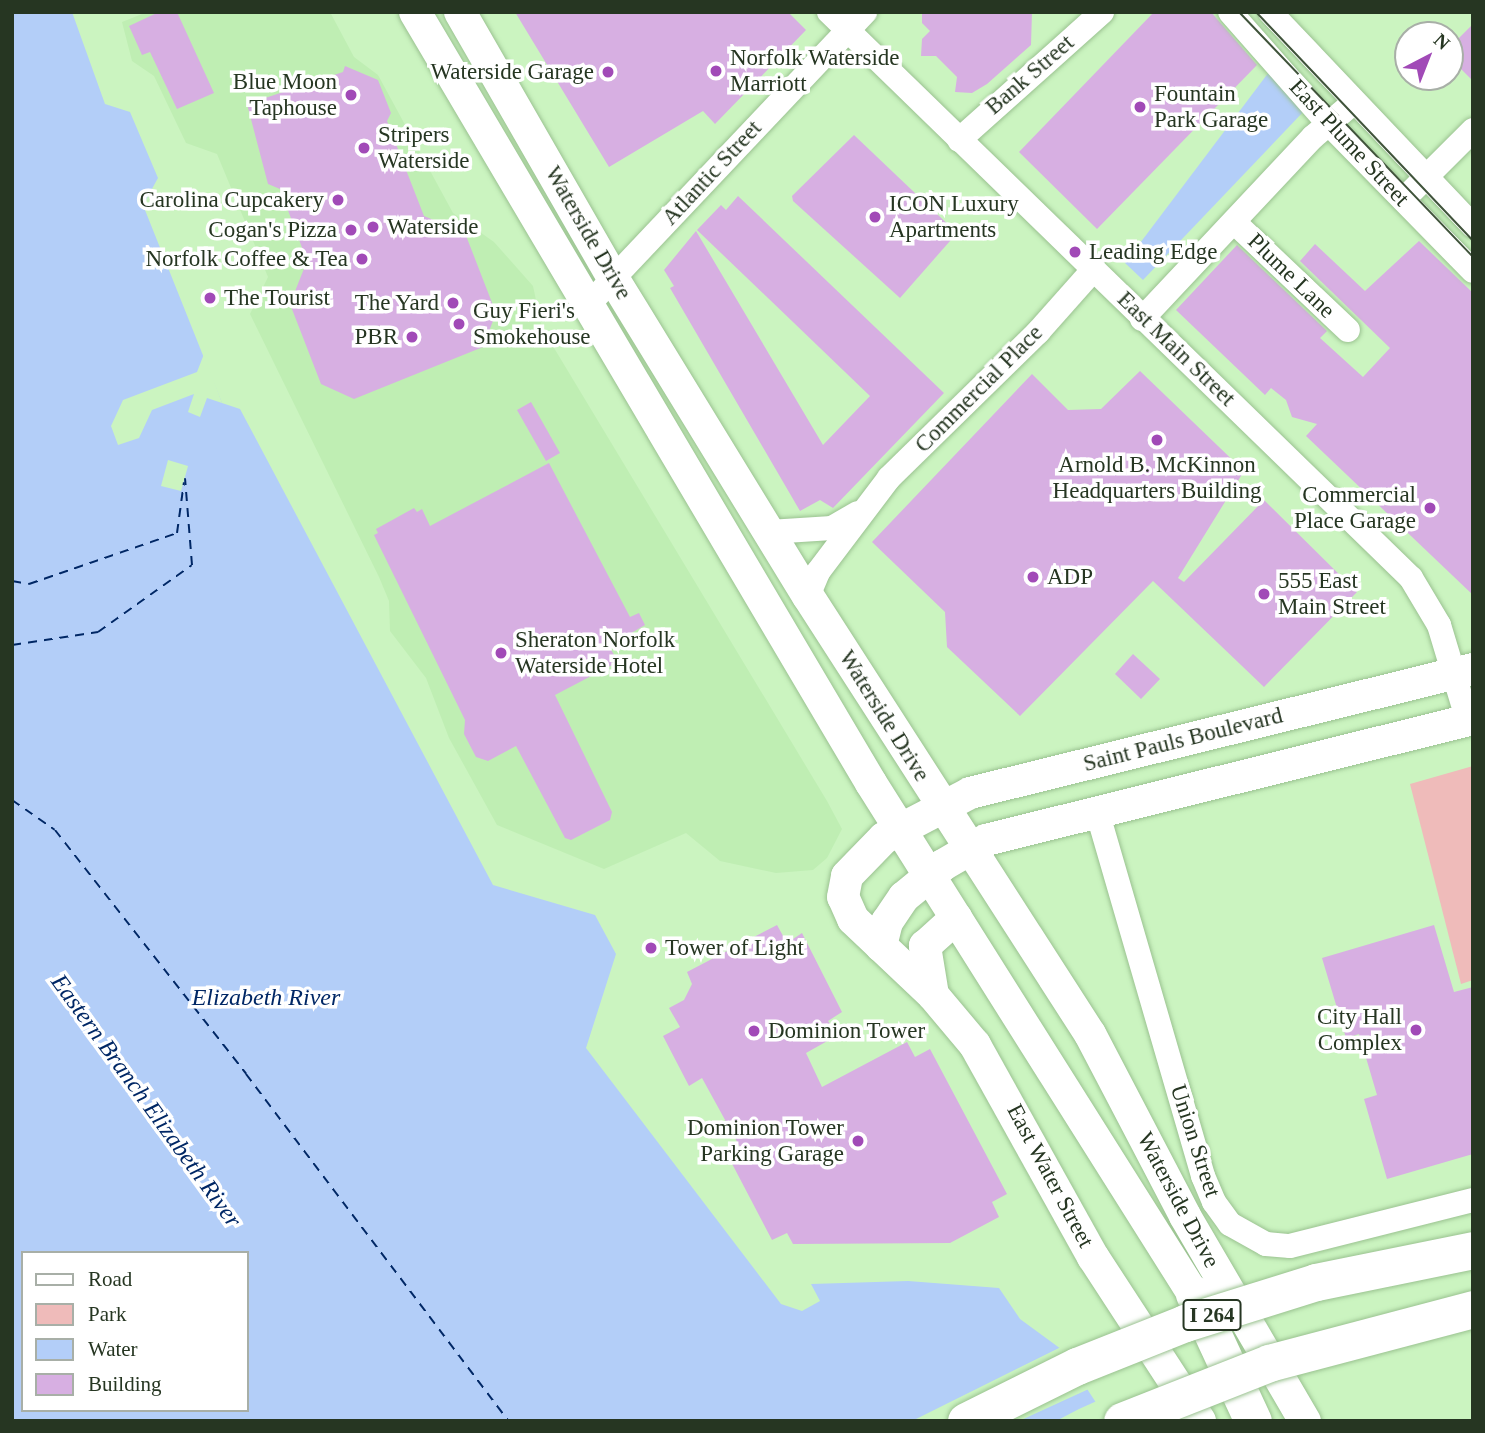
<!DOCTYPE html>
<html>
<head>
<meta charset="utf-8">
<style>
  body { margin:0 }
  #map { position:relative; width:1485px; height:1433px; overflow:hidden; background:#cbf4c0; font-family:"Times New Roman",serif }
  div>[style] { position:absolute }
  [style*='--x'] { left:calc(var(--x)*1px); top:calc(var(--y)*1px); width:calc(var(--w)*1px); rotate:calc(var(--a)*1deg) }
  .built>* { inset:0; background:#bfeeb3 }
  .green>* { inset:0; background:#efbbba }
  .water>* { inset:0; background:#b3cef8 }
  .pier>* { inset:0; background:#cbf4c0 }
  .ferry>* { height:2px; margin-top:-1px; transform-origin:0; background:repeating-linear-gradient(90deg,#002765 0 9px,transparent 0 16px) }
  .building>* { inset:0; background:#d7afe2 }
  .roads { filter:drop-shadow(0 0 2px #9ac290) drop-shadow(0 0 2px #9ac290) }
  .minor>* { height:24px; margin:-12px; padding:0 12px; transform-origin:12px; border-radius:12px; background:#fff }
  .major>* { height:32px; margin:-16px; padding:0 16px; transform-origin:16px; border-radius:16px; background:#fff }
  .highway>* { height:37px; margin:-18.5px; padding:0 18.5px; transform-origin:18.5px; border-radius:18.5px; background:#fff }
  .tram>* { height:2px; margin:-1px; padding:0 1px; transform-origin:1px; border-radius:1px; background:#40543b }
  .bridges { filter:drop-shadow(0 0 2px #9ac290) drop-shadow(0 0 2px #9ac290) }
  .highway-bridge>* { height:37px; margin:-18.5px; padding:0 18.5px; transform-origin:18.5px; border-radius:18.5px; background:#fff }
  .dots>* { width:19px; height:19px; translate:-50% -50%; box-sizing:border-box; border:4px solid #fff; border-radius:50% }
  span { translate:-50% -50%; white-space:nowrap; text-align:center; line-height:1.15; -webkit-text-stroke:7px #fff; paint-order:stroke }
  .shield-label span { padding:2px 5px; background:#fff; border:2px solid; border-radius:5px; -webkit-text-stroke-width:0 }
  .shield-label { font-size:21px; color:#263622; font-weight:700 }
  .poi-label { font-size:23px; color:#263622 }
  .left { translate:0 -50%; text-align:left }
  .right { translate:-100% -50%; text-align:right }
  .street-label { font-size:23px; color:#263622 }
  .water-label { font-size:24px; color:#002765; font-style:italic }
  .frame { position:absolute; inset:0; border:14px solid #263622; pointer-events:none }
  .legend { position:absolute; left:21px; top:1251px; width:228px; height:161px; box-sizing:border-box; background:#fff; border:2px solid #a8afa7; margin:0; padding:9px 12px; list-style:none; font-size:21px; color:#263622 }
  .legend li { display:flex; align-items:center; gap:14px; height:35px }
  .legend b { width:35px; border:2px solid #a8afa7 }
  .north { position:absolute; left:1394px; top:21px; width:70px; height:70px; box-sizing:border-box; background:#fff; border:2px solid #a8afa7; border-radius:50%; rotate:42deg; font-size:19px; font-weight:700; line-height:28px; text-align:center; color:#263622 }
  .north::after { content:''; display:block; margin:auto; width:24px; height:32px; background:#a14ab7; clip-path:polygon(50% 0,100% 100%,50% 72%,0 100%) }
</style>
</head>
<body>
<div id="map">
  <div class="built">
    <i style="clip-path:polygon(147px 12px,330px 12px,354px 57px,378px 75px,453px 213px,494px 242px,533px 286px,542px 328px,827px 801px,842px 829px,827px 858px,813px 870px,776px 873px,720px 861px,686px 833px,604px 869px,497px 825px,449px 738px,426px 678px,390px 631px,389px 601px,379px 577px,250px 314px,268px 277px,217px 154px,186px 143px,154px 76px,132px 61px,122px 22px)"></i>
  </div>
  <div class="green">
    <i style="clip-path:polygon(1473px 766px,1473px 980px,1461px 984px,1410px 784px)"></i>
  </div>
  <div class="water">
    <i style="clip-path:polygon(evenodd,12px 12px,72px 12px,105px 104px,130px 112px,158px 178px,143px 205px,222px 403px,240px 409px,493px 885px,595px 915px,616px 954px,586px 1048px,781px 1304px,802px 1311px,820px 1301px,811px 1284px,908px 1281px,999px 1288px,1020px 1319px,1061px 1349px,1108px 1421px,12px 1421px,12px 12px,23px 1253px,247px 1253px,247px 1410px,23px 1410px,23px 1253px)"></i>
    <i style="clip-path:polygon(1272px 68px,1305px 110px,1143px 280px,1125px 263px)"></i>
  </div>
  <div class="pier">
    <i style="clip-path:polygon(204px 354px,222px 403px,207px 398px,200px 417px,188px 412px,194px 394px,152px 410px,139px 438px,118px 445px,111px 426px,123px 400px,197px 372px)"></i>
    <i style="clip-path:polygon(168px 460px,188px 466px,181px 491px,161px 486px)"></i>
    <i style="clip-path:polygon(1063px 1346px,1091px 1388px,1019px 1421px,912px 1421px)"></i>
    <i style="clip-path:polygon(1099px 1400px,1112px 1421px,1056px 1421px,1079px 1409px)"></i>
  </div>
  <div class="ferry">
    <i style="--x:12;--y:581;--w:17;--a:10"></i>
    <i style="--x:29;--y:584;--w:157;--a:-19"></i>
    <i style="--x:177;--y:533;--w:51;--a:-82.2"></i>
    <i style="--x:12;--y:645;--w:87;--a:-8.6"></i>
    <i style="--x:98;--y:632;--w:115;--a:-35.5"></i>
    <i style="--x:192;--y:565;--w:87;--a:-94.6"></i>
    <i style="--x:12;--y:800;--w:52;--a:34.9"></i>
    <i style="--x:55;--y:830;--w:310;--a:51.9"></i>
    <i style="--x:246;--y:1074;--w:435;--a:52.9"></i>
  </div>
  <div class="building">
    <i style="clip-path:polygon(159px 12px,177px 12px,214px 93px,177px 109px,150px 52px,142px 55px,129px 26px)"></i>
    <i style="clip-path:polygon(515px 12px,788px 12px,806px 30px,715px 124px,703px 111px,609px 167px)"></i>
    <i style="clip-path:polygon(922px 12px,1032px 12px,1031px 45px,987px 84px,972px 93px,955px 92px,957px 77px,936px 56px,921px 56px,922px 39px,930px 31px,922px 23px)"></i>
    <i style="clip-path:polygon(1154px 12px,1211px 12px,1257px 65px,1097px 229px,1019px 152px)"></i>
    <i style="clip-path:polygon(1473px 24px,1473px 81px,1450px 58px,1456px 47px,1453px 44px)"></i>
    <i style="clip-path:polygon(345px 66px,378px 80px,391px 113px,387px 121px,424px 216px,465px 233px,496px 313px,483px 347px,354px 399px,321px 384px,290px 304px,307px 261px,280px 189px,268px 184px,247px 104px,343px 72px)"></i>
    <i style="clip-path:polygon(854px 135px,957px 233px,900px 298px,793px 201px,792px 196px)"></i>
    <i style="clip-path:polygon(738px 196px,944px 393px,833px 508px,820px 500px,800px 511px,670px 288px,674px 286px,664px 270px,696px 231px,823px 445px,870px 396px,697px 230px,721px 205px,726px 210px)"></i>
    <i style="clip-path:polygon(1419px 241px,1473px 293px,1473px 595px,1306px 436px,1317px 424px,1292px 417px,1286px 400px,1271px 388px,1265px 395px,1176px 310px,1237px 245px,1327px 331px,1320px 338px,1363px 377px,1390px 348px,1300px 261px,1315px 244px,1365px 291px)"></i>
    <i style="clip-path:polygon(1140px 371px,1244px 471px,1178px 578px,1184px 582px,1264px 500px,1357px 592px,1264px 687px,1153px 581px,1020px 716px,947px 647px,945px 612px,872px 542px,1032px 374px,1068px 410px,1101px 409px)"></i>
    <i style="clip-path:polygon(531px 402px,560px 453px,546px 461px,517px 410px)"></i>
    <i style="clip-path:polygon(549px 463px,630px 617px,639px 613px,645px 625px,609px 646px,618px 662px,555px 695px,612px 812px,610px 820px,571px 840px,565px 838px,516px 746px,488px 761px,476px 757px,464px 734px,465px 720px,374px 535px,378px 533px,376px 529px,414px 508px,417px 512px,422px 509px,430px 526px)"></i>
    <i style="clip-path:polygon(1133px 654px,1160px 679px,1141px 699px,1115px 674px)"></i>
    <i style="clip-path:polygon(777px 925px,787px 943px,802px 933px,842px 1012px,828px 1021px,838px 1035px,806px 1053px,822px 1087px,907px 1042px,915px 1057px,930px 1049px,1007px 1194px,992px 1202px,999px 1217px,950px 1243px,793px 1244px,787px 1233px,772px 1240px,728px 1156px,741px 1149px,702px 1078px,689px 1086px,663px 1036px,680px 1027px,669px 1008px,684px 1000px,692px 984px,687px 972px)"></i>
    <i style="clip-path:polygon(1434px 925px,1454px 992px,1473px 987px,1473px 1154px,1387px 1179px,1364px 1099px,1377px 1095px,1359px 1034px,1346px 1038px,1322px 958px)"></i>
  </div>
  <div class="roads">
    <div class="minor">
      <i style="--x:829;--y:12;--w:812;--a:44.2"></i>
      <i style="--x:1411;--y:578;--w:55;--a:59.2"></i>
      <i style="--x:1439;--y:625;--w:100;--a:73.2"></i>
      <i style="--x:1230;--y:12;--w:148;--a:48.6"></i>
      <i style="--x:1328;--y:123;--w:207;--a:45.6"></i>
      <i style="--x:1270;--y:12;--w:295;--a:46.5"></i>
      <i style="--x:959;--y:140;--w:192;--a:-41.8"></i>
      <i style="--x:1413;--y:190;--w:85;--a:-45"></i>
      <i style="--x:1234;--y:222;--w:157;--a:43.5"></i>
      <i style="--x:589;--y:304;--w:402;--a:-46.6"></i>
      <i style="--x:1142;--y:319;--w:250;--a:-46.8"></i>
      <i style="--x:1313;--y:137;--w:52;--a:-40.4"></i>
      <i style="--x:769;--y:532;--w:63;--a:-3.6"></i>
      <i style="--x:832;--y:528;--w:30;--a:-30"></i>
      <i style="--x:808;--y:596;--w:26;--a:-67"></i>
      <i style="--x:818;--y:572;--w:118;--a:-52.9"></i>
      <i style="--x:889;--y:478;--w:209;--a:-44.4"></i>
      <i style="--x:1038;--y:332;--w:84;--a:-48.4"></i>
      <i style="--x:1097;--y:811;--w:380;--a:73.8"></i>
      <i style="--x:1203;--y:1176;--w:28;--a:67"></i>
      <i style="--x:1214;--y:1202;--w:27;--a:54"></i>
      <i style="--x:1230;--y:1224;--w:41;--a:29.1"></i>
      <i style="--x:1266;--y:1244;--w:24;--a:5"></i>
      <i style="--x:1290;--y:1246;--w:189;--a:-14.1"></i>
    </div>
    <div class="major">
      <i style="--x:415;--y:12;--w:896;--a:59.4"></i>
      <i style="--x:871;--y:783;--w:630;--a:57.77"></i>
      <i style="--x:460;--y:12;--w:307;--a:60.1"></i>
      <i style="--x:613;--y:278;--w:373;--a:58.5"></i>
      <i style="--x:808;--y:596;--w:521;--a:57.23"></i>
      <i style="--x:1090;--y:1034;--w:205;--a:62.4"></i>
      <i style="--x:1185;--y:1216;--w:238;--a:59.7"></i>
      <i style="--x:881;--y:946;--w:25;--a:-76"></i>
      <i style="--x:887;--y:922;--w:30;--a:-56"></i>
      <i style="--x:904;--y:897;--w:50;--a:-39.4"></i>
      <i style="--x:943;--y:865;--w:50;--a:-30.2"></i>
      <i style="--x:986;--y:840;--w:502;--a:-13.95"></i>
      <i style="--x:933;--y:995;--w:50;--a:-99.3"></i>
      <i style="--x:925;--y:946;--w:42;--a:-42.1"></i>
      <i style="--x:1200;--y:1421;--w:196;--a:-123.1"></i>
      <i style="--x:1093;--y:1257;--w:243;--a:-119.1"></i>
      <i style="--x:975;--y:1045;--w:65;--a:-130"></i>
      <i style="--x:933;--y:995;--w:110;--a:-136.5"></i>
      <i style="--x:853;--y:919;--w:24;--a:-114"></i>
      <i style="--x:843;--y:897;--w:21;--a:-79"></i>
      <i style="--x:847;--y:876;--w:53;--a:-45.8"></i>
      <i style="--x:884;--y:838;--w:97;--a:-27.6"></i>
      <i style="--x:970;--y:793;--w:518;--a:-13.85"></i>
    </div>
    <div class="highway">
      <i style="--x:1194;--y:1294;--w:140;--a:65.1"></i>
    </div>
  </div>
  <div class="tram">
    <i style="--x:1239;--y:12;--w:339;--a:46.3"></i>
    <i style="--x:1256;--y:12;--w:315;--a:46.5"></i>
  </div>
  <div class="bridges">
    <div class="highway-bridge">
      <i style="--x:966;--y:1421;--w:124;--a:-26.4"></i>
      <i style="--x:1077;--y:1366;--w:116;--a:-21.7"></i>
      <i style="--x:1185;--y:1323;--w:137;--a:-17.4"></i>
      <i style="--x:1316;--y:1282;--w:160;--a:-11.5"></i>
      <i style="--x:1122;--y:1421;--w:158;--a:-21.5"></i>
      <i style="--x:1269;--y:1363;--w:211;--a:-14.8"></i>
    </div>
  </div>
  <div class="dots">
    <i style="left:716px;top:71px;background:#a14ab7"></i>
    <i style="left:608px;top:72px;background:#a14ab7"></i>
    <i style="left:351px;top:95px;background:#a14ab7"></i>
    <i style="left:1140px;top:107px;background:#a14ab7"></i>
    <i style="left:364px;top:148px;background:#a14ab7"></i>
    <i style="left:338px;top:200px;background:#a14ab7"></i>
    <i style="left:875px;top:217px;background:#a14ab7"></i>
    <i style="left:373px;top:227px;background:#a14ab7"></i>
    <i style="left:351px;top:230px;background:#a14ab7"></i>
    <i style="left:1075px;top:252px;background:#a14ab7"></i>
    <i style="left:362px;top:259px;background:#a14ab7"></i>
    <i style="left:210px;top:298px;background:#a14ab7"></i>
    <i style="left:453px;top:303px;background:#a14ab7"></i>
    <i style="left:459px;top:324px;background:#a14ab7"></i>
    <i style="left:412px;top:337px;background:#a14ab7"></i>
    <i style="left:1157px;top:440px;background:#a14ab7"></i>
    <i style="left:1430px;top:508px;background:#a14ab7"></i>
    <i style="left:1033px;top:577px;background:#a14ab7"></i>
    <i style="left:1264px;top:594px;background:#a14ab7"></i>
    <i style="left:501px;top:653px;background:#a14ab7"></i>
    <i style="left:651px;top:948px;background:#a14ab7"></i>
    <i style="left:1416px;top:1030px;background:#a14ab7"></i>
    <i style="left:754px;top:1031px;background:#a14ab7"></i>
    <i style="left:858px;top:1141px;background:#a14ab7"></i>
  </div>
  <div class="shield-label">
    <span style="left:1212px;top:1315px">I 264</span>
  </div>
  <div class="poi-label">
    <span class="left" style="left:730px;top:71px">Norfolk Waterside<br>Marriott</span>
    <span class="right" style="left:594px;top:72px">Waterside Garage</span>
    <span class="right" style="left:337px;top:95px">Blue Moon<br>Taphouse</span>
    <span class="left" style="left:1154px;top:107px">Fountain<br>Park Garage</span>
    <span class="left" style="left:378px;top:148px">Stripers<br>Waterside</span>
    <span class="right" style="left:324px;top:200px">Carolina Cupcakery</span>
    <span class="left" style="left:889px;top:217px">ICON Luxury<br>Apartments</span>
    <span class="left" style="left:387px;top:227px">Waterside</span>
    <span class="right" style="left:337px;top:230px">Cogan's Pizza</span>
    <span class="left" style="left:1089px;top:252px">Leading Edge</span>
    <span class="right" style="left:348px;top:259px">Norfolk Coffee &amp; Tea</span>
    <span class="left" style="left:224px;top:298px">The Tourist</span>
    <span class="right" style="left:439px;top:303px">The Yard</span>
    <span class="left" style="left:473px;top:324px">Guy Fieri's<br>Smokehouse</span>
    <span class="right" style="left:398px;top:337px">PBR</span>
    <span style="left:1157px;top:478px">Arnold B. McKinnon<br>Headquarters Building</span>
    <span class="right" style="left:1416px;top:508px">Commercial<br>Place Garage</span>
    <span class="left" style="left:1047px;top:577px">ADP</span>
    <span class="left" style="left:1278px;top:594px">555 East<br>Main Street</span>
    <span class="left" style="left:515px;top:653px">Sheraton Norfolk<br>Waterside Hotel</span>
    <span class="left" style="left:665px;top:948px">Tower of Light</span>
    <span class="right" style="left:1402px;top:1030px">City Hall<br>Complex</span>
    <span class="left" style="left:768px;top:1031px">Dominion Tower</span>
    <span class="right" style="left:844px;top:1141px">Dominion Tower<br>Parking Garage</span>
  </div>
  <div class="street-label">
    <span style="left:1030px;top:75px;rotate:-41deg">Bank Street</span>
    <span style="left:1349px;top:143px;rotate:47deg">East Plume Street</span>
    <span style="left:712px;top:173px;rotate:-47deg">Atlantic Street</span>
    <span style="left:588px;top:233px;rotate:60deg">Waterside Drive</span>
    <span style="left:1291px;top:276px;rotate:44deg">Plume Lane</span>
    <span style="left:1176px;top:349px;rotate:44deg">East Main Street</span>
    <span style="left:979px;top:389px;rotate:-45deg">Commercial Place</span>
    <span style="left:884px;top:716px;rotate:58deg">Waterside Drive</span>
    <span style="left:1183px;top:740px;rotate:-14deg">Saint Pauls Boulevard</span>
    <span style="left:1195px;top:1141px;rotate:72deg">Union Street</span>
    <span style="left:1050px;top:1176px;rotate:62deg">East Water Street</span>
    <span style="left:1178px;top:1200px;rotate:62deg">Waterside Drive</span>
  </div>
  <div class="water-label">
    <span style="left:266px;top:998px">Elizabeth River</span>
    <span style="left:146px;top:1101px;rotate:54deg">Eastern Branch Elizabeth River</span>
  </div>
  <div class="frame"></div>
  <ul class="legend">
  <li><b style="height:9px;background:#fff"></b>Road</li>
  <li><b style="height:19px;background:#efbbba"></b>Park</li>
  <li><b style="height:19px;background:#b3cef8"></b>Water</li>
  <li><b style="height:19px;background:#d7afe2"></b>Building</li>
  </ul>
  <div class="north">N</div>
</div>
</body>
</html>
